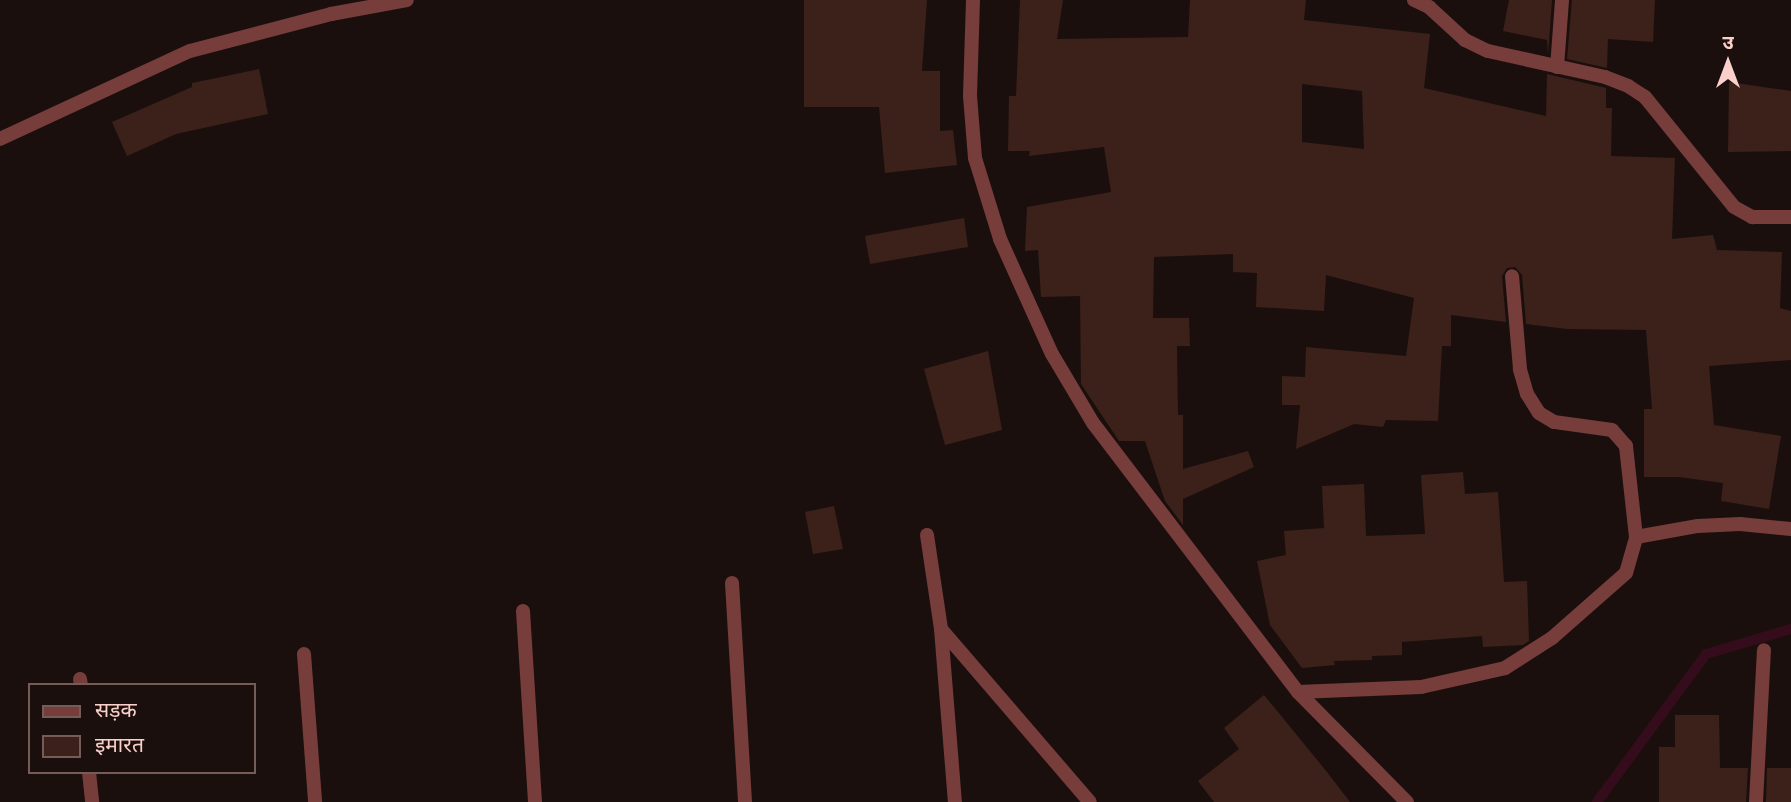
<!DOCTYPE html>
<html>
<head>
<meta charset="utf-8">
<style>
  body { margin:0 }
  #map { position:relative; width:1791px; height:802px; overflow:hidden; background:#1b0f0d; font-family:Ubuntu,"Noto Sans Devanagari",sans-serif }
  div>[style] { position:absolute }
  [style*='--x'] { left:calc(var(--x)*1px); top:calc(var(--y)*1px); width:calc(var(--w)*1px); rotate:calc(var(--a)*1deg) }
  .stream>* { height:10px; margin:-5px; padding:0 5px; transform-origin:5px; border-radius:5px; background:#350c1b }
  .building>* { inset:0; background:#3b211a }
  .minor>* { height:14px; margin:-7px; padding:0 7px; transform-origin:7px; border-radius:7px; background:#763d3b }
  .tertiary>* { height:14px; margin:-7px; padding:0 7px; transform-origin:7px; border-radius:7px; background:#763d3b }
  span { translate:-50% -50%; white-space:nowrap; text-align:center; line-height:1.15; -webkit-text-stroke:5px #1b0f0d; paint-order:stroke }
  .legend { position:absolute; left:28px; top:683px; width:228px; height:91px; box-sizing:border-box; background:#1b0f0d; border:2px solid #755c59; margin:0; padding:9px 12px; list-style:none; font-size:21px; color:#fbd0cb }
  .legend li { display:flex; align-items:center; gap:14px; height:35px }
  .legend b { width:35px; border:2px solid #755c59 }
  .north { position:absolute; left:1693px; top:28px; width:70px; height:70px; -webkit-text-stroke:5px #1b0f0d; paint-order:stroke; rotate:0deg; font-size:19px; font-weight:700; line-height:28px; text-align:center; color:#fbd0cb }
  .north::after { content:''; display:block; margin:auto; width:24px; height:32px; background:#fbd0cb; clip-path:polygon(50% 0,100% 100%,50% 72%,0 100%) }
</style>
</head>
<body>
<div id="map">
  <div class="stream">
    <i style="--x:1597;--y:802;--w:184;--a:-53.6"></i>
    <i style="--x:1706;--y:654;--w:89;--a:-16.4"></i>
  </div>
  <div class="building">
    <i style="clip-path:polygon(804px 0,927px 0,922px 71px,940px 71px,940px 131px,953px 130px,957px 165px,885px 173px,879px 107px,804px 107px)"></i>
    <i style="clip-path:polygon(evenodd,1020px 0,1063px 0,1057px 39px,1188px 37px,1190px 0,1306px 0,1304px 20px,1430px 34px,1424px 88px,1546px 116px,1547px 74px,1606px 88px,1606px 108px,1612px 108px,1611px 156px,1675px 158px,1672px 239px,1713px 235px,1717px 250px,1782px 252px,1780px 308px,1791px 311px,1791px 360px,1709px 366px,1714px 425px,1781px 436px,1769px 509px,1721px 501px,1723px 483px,1679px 477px,1644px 477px,1644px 409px,1652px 409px,1646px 330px,1567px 329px,1526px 324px,1522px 275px,1515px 267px,1507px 268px,1502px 276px,1506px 322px,1451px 315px,1451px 346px,1442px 346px,1438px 421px,1386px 420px,1383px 427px,1354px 424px,1296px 449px,1300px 405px,1282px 405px,1282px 376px,1305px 377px,1306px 347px,1406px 356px,1414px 298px,1326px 275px,1324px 311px,1256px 307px,1257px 273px,1233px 272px,1233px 254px,1154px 257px,1153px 318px,1189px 318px,1190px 346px,1177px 346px,1178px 415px,1183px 415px,1183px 469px,1248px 451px,1254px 467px,1183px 499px,1183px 525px,1165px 501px,1145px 441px,1119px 441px,1081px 384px,1080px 296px,1041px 297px,1038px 250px,1025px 251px,1027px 207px,1111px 192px,1104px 147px,1029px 156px,1030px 151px,1008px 151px,1009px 96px,1016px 96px,1020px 0,1302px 84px,1362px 91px,1364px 149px,1302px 142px,1302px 84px)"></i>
    <i style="clip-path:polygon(1509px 0,1552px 0,1548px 55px,1547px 40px,1503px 31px)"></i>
    <i style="clip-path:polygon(1572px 0,1655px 0,1653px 42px,1608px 39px,1607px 68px,1567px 59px)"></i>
    <i style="clip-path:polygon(259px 69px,268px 114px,176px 134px,127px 156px,112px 122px,192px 87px,192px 83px)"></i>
    <i style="clip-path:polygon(1729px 82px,1791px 91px,1791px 151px,1728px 152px)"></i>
    <i style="clip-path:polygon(964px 218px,968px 247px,870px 264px,865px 236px)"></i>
    <i style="clip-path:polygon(988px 351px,1002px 430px,945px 445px,924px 369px)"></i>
    <i style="clip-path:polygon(1463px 472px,1465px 494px,1498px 492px,1504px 582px,1527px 581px,1529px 641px,1523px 645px,1483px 647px,1482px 636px,1402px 642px,1402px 655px,1372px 656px,1372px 660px,1334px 661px,1335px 665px,1302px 668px,1270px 625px,1257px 561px,1286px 555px,1284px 531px,1324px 528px,1322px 486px,1364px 484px,1366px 536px,1425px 534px,1421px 475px)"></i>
    <i style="clip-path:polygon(834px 506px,843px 549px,813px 554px,805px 512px)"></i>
    <i style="clip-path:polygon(1264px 695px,1327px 772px,1350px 802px,1214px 802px,1198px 781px,1239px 749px,1224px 728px)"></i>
    <i style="clip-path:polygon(1675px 715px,1719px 715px,1720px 768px,1748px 768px,1746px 802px,1659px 802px,1659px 747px,1675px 747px)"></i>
    <i style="clip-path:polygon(1767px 768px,1791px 768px,1791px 802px,1766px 802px)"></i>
  </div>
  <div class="minor">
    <i style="--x:1414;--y:0;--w:17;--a:25"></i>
    <i style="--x:1429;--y:7;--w:49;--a:42.5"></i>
    <i style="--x:1465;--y:40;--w:25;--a:26"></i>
    <i style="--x:1488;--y:51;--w:120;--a:12.5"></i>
    <i style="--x:1605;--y:77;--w:25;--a:21"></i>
    <i style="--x:1628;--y:86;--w:20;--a:33"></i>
    <i style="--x:1645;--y:97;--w:141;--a:51"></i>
    <i style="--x:1734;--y:207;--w:21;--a:29"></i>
    <i style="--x:1752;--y:217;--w:39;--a:0"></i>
    <i style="--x:1557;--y:67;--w:67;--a:-85.7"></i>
    <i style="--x:0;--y:139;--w:209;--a:-24.9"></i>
    <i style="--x:190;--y:51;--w:146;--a:-14.7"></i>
    <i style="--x:331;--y:14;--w:77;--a:-10.4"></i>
    <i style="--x:927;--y:535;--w:95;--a:81.5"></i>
    <i style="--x:941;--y:629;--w:174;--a:85.4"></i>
    <i style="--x:1636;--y:537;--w:63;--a:-10.1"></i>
    <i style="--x:1698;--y:526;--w:42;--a:-2.7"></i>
    <i style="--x:1740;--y:524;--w:51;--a:5.6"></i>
    <i style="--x:732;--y:583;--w:219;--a:86.6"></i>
    <i style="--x:523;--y:611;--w:191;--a:86.4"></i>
    <i style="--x:941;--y:629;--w:228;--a:49.3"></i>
    <i style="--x:304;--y:654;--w:148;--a:85.7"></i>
    <i style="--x:80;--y:679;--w:6;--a:81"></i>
    <i style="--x:1298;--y:692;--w:123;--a:-2.3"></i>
    <i style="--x:1421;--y:687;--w:86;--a:-12.7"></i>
    <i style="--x:1505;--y:668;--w:56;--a:-32.6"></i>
    <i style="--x:1552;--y:638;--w:98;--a:-41.3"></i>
    <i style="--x:1626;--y:573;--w:37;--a:-74"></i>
    <i style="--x:1636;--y:537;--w:92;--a:-96.3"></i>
    <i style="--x:1626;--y:446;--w:21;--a:-131"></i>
    <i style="--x:1612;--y:430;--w:59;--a:-172.1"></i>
    <i style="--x:1554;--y:422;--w:17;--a:-149"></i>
    <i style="--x:1539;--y:413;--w:22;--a:-122"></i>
    <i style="--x:1527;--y:394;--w:26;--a:-106"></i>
    <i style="--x:1520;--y:369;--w:93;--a:-94.9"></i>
    <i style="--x:89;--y:772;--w:30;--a:84"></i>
    <i style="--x:1756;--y:802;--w:152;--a:-87"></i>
  </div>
  <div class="tertiary">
    <i style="--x:973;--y:0;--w:96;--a:91.8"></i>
    <i style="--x:970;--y:96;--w:62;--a:85.4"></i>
    <i style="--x:975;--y:158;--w:85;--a:72.8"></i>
    <i style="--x:1000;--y:239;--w:126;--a:65.7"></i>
    <i style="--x:1052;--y:354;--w:80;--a:59.3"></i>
    <i style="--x:1093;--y:423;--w:338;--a:52.7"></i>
    <i style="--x:1298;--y:692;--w:155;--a:45.3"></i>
  </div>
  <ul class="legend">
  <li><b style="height:9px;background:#763d3b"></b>सड़क</li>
  <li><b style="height:19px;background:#3b211a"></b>इमारत</li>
  </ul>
  <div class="north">उ</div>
</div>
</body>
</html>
